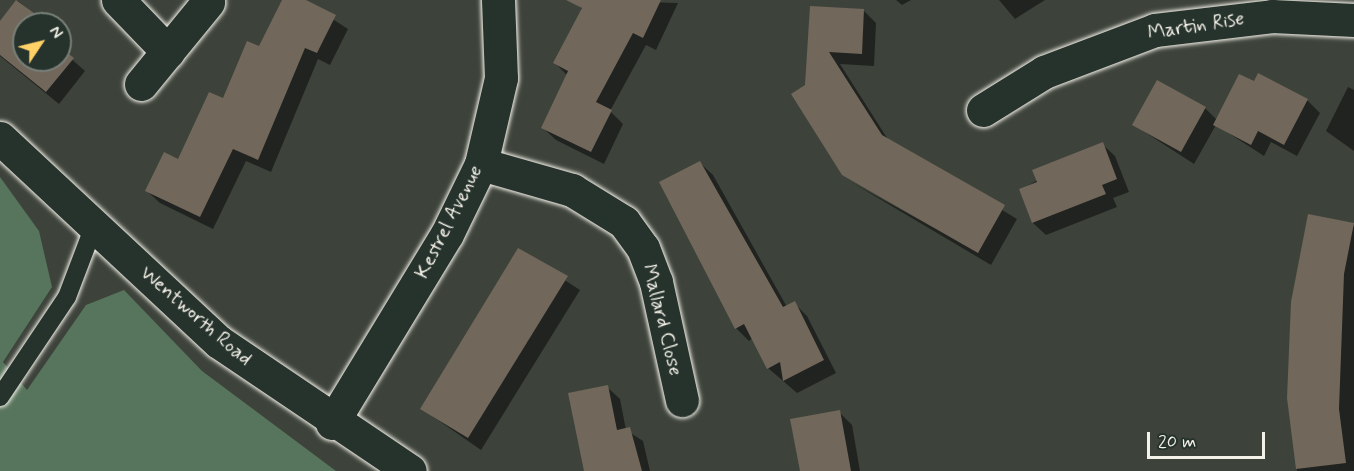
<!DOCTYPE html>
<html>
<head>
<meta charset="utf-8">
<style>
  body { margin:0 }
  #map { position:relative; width:1354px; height:471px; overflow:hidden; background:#3d433b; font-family:Mynerve,sans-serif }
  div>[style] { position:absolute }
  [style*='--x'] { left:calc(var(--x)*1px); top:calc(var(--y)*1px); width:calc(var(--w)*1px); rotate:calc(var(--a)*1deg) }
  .green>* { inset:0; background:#57745c }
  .shadow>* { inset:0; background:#0007 }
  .building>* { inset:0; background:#72675b }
  .roads { filter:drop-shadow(0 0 2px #f4f1e8) drop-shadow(0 0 2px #f4f1e8) }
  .lane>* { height:18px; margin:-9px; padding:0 9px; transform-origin:9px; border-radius:9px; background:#26332d }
  .street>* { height:33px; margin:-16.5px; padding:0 16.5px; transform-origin:16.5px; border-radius:16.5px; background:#26332d }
  .secondary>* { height:33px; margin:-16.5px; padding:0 16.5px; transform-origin:16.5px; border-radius:16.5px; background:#26332d }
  span { translate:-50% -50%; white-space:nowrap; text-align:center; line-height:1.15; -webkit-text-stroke:4.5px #26332d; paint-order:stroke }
  .street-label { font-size:20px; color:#f4f1e8 }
  .north { position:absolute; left:12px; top:12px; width:60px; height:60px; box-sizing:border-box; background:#26332d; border:2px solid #787f78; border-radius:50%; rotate:55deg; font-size:16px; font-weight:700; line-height:24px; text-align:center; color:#f4f1e8 }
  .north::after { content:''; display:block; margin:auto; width:21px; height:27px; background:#ffd166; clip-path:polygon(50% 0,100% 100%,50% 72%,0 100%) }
  .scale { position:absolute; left:1147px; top:432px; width:118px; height:27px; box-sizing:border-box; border:3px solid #f4f1e8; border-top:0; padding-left:8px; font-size:18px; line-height:21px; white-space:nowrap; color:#f4f1e8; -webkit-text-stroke:4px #26332d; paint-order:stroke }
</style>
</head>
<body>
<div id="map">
  <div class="green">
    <i style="clip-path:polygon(0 177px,39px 231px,52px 287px,3px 362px,27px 390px,86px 305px,124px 290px,202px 371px,336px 471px,0 471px)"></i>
  </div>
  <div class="shadow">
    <i style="clip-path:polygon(283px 0,303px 0,348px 29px,330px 65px,318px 59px,271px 172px,246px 161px,213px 229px,160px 203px,147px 191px,179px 161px,223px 100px,260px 48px)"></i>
    <i style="clip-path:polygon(576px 0,678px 3px,656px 50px,646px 45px,610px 111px,623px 124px,604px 164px,556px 140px,543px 128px,567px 75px,555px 63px,583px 11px)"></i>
    <i style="clip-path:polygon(896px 0,911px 0,902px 5px)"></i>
    <i style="clip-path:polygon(999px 0,1045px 0,1015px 19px)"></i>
    <i style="clip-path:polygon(18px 1px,47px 24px,24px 24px,24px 60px,60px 60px,60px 49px,85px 71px,59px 104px,0 56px,0 23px)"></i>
    <i style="clip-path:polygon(811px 8px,864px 11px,876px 23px,874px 66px,840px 64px,889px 141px,1017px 219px,991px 265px,851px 182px,985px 256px,843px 174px,806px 86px)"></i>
    <i style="clip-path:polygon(1348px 87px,1354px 90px,1354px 151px,1326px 131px)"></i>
    <i style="clip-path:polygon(1307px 100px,1320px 113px,1297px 156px,1271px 142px,1264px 156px,1216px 125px,1194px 164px,1134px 125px,1205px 108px,1217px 120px)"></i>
    <i style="clip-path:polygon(1102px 144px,1115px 156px,1129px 192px,1113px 198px,1117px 207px,1046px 235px,1033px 223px,1020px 190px)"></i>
    <i style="clip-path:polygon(700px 163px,713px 175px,787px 307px,794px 303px,807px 316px,836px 373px,797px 393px,768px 368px,753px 338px,749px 341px,736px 328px,661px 183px)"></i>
    <i style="clip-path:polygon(1354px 225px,1354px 471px,1297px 471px,1289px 398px)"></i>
    <i style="clip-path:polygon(518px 250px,580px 290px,481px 450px,422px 409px)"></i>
    <i style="clip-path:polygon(607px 387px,620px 399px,626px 430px,643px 441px,650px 471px,586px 471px)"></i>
    <i style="clip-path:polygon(839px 412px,852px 425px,860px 471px,801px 471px)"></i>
  </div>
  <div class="building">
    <i style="clip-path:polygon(16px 0,49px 24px,24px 24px,24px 60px,60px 60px,60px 47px,74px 58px,46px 92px,0 55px,0 21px)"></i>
    <i style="clip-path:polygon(282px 0,306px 0,336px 15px,317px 53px,305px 48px,258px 160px,233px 149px,200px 217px,145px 191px,164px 152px,178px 159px,209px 92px,223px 98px,247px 41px,259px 46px)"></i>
    <i style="clip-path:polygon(566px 0,661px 0,643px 38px,633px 33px,596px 102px,612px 110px,591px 152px,541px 128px,568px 71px,553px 63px,582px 8px)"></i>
    <i style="clip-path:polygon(810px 6px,864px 9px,862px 54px,829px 52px,882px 135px,1005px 205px,978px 253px,842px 175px,791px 94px,805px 85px)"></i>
    <i style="clip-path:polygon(1258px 73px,1308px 99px,1284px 145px,1258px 131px,1251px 145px,1213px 125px,1239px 74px,1254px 81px)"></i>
    <i style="clip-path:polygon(1157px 80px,1206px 107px,1181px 152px,1132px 125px)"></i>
    <i style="clip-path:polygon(1103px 142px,1117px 179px,1102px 185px,1106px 194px,1032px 223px,1019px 189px,1037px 182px,1032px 170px)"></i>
    <i style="clip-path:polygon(700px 161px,783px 307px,795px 301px,824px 360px,783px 381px,780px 362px,767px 369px,744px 324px,735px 329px,659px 182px)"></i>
    <i style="clip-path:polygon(1308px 214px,1354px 223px,1344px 274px,1339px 409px,1346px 463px,1296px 469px,1287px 398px,1291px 302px)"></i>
    <i style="clip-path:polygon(518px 248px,568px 276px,468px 438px,420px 409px)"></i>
    <i style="clip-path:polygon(608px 385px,617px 430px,630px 427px,642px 471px,584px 471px,568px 393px)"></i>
    <i style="clip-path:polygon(840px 410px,851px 471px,800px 471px,790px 419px)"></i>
  </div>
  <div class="roads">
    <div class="lane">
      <i style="--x:0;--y:397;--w:120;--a:-56.2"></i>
      <i style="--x:67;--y:297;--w:76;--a:-69.2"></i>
    </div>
    <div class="street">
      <i style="--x:118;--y:0;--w:72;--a:46.1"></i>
      <i style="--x:141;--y:84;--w:106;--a:-50.7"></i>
      <i style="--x:983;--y:110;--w:72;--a:-31.9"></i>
      <i style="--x:1044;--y:72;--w:119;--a:-20.7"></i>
      <i style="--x:1155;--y:30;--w:118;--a:-6.8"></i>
      <i style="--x:1272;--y:16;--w:82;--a:2.8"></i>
      <i style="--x:481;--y:164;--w:95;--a:15.9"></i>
      <i style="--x:572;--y:190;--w:61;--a:31.6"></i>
      <i style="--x:624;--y:222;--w:32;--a:54"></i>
      <i style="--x:643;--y:248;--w:36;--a:69"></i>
      <i style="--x:656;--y:282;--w:121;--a:77.6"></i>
      <i style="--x:332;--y:423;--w:221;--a:-58.7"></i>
      <i style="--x:447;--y:234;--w:78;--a:-64.1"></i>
      <i style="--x:481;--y:164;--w:88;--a:-76.9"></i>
      <i style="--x:501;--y:78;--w:78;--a:-92.2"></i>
    </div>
    <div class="secondary">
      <i style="--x:0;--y:138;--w:299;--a:43"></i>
      <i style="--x:219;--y:342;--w:230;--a:34"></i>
    </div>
  </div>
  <div class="street-label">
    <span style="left:1196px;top:26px;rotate:-9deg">Martin Rise</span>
    <span style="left:449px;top:222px;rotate:-63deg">Kestrel Avenue</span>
    <span style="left:196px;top:316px;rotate:41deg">Wentworth Road</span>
    <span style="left:662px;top:320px;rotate:76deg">Mallard Close</span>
  </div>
  <div class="north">N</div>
  <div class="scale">20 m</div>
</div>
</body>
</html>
